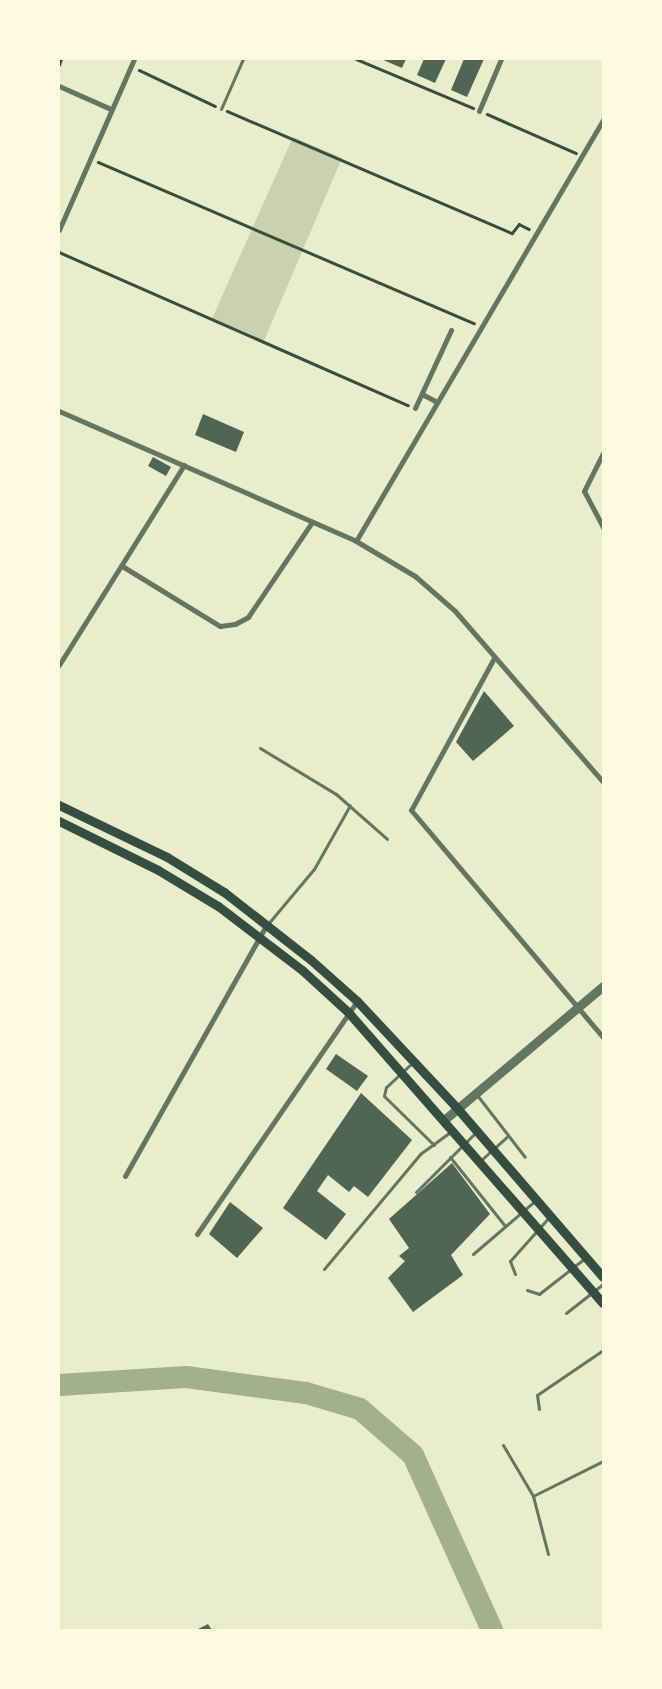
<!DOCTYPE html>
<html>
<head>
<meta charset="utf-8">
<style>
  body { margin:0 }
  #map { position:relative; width:662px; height:1689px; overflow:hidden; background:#e9edc9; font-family:Helvetica,sans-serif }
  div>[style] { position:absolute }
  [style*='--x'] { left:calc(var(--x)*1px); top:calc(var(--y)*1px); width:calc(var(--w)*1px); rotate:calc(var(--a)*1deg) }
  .green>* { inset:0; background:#cad2ad }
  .river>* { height:22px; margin:-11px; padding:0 11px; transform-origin:11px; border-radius:11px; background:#a3b18a }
  .building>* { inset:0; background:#4f6655 }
  .path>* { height:2.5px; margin:-1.25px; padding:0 1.25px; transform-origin:1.25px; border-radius:1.25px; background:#344e41 }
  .service>* { height:3px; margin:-1.5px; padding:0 1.5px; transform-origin:1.5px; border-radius:1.5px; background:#617663 }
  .minor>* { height:5px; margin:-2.5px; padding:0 2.5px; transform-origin:2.5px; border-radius:2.5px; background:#617663 }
  .tertiary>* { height:9px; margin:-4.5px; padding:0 4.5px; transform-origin:4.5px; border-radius:4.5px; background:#617663 }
  .secondary>* { height:9px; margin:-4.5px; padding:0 4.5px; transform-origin:4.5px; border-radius:4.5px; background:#344e41 }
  span { translate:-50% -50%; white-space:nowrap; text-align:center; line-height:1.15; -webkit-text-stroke:4.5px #fefae0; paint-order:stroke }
  .frame { position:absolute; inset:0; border:60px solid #fefae0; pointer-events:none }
</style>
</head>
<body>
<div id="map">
  <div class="green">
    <i style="clip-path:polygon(293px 137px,342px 158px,263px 343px,211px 321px)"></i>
  </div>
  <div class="river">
    <i style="--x:59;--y:1385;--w:127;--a:-3.6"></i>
    <i style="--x:186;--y:1377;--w:121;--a:7.6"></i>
    <i style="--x:306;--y:1393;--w:56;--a:16.5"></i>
    <i style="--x:360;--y:1409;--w:70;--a:41"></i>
    <i style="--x:413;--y:1455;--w:192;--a:65.7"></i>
  </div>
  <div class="building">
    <i style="clip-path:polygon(381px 59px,406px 59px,402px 68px)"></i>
    <i style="clip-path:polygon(424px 59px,446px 59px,435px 83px,417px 75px)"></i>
    <i style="clip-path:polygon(464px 59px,484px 59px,467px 97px,451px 90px)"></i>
    <i style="clip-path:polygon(203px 414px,244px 432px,236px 452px,195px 435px)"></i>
    <i style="clip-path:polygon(153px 457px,171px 467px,166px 476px,148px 466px)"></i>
    <i style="clip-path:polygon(484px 691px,514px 726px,473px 761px,456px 742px)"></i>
    <i style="clip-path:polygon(336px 1054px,368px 1076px,357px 1091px,326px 1069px)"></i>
    <i style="clip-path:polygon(361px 1093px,412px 1140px,368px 1197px,354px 1186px,349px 1192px,328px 1175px,317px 1191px,346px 1214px,326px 1240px,283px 1208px)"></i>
    <i style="clip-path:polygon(452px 1163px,490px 1214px,451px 1255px,463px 1275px,413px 1312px,388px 1278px,405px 1261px,399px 1256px,409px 1248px,389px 1219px)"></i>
    <i style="clip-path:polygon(230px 1202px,263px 1228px,237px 1258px,209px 1234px)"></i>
    <i style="clip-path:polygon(208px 1624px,212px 1630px,196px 1630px)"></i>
  </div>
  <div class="path">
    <i style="--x:356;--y:59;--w:127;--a:22.7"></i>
    <i style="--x:59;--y:65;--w:6;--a:-72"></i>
    <i style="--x:139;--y:70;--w:84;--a:25.3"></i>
    <i style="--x:227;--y:111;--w:310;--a:23.2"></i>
    <i style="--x:512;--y:233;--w:11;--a:-52"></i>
    <i style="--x:519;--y:224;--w:11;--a:27"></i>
    <i style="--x:487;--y:114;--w:97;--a:23.7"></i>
    <i style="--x:98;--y:162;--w:409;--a:23.2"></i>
    <i style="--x:59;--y:252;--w:381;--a:23.7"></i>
  </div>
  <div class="service">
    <i style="--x:221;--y:109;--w:55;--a:-66.3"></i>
    <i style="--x:260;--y:748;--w:89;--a:31.2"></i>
    <i style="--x:336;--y:794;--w:68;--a:41.4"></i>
    <i style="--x:267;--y:925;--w:73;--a:-50"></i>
    <i style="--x:314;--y:869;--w:73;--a:-60.6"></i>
    <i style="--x:412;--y:1063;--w:35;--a:137"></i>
    <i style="--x:386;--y:1087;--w:9;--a:103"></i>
    <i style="--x:384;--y:1096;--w:70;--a:44.4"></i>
    <i style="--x:477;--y:1095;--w:78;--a:52.3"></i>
    <i style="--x:450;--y:1157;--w:88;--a:51.4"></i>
    <i style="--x:480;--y:1161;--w:36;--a:-42"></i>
    <i style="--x:416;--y:1192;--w:86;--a:-45"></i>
    <i style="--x:473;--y:1254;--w:83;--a:-40.6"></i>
    <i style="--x:324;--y:1269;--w:150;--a:-50.1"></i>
    <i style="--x:420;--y:1154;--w:37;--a:-36"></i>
    <i style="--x:515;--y:1274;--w:14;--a:-111"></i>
    <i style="--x:510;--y:1261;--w:60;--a:-48.4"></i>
    <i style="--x:527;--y:1290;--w:13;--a:18"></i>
    <i style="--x:539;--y:1294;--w:58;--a:-38"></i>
    <i style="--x:566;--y:1313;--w:47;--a:-38.1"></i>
    <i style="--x:539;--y:1409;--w:14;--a:-98"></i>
    <i style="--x:537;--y:1395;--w:80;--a:-34.3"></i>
    <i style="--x:503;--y:1445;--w:59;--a:59.5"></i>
    <i style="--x:533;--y:1496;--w:60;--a:75.5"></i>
    <i style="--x:533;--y:1496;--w:78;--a:-26.6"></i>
  </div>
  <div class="minor">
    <i style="--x:59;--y:86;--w:57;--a:23.9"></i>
    <i style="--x:479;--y:111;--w:56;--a:-67.1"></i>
    <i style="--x:59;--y:230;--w:187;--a:-66.3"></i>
    <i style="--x:422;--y:394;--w:17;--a:28"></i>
    <i style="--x:415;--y:408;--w:86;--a:-65.2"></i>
    <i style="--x:59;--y:411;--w:324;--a:23.6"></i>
    <i style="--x:356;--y:541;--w:69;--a:30.7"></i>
    <i style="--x:415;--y:576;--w:53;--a:41.2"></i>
    <i style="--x:455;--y:611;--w:226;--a:49.1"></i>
    <i style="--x:603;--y:453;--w:42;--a:116.6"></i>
    <i style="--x:584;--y:491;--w:41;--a:62.2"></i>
    <i style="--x:356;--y:541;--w:488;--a:-59.6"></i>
    <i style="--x:122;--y:566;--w:115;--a:31.5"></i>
    <i style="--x:220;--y:626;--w:15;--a:-8"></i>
    <i style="--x:235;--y:624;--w:15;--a:-28"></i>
    <i style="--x:248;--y:617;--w:115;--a:-56"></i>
    <i style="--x:494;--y:658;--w:173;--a:118.6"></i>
    <i style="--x:411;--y:810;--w:297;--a:49.8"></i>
    <i style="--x:59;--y:665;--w:236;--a:-58"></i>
    <i style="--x:125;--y:1176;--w:287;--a:-60.6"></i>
    <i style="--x:197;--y:1234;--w:283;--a:-55.5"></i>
  </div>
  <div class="tertiary">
    <i style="--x:444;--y:1120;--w:208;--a:-40.1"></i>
  </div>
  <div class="secondary">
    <i style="--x:59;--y:805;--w:120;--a:25.7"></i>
    <i style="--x:167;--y:857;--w:67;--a:31.6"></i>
    <i style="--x:224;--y:892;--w:110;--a:38"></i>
    <i style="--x:311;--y:960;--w:62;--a:41.7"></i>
    <i style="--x:357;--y:1001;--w:146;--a:46.9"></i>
    <i style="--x:457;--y:1108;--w:223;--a:49.2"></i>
    <i style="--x:59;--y:821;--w:110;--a:26.3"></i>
    <i style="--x:158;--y:870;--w:70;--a:31"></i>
    <i style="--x:218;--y:906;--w:106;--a:37.3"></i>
    <i style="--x:302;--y:970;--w:62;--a:42.4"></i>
    <i style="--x:348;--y:1012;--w:387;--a:48.8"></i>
  </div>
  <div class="frame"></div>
</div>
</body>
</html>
